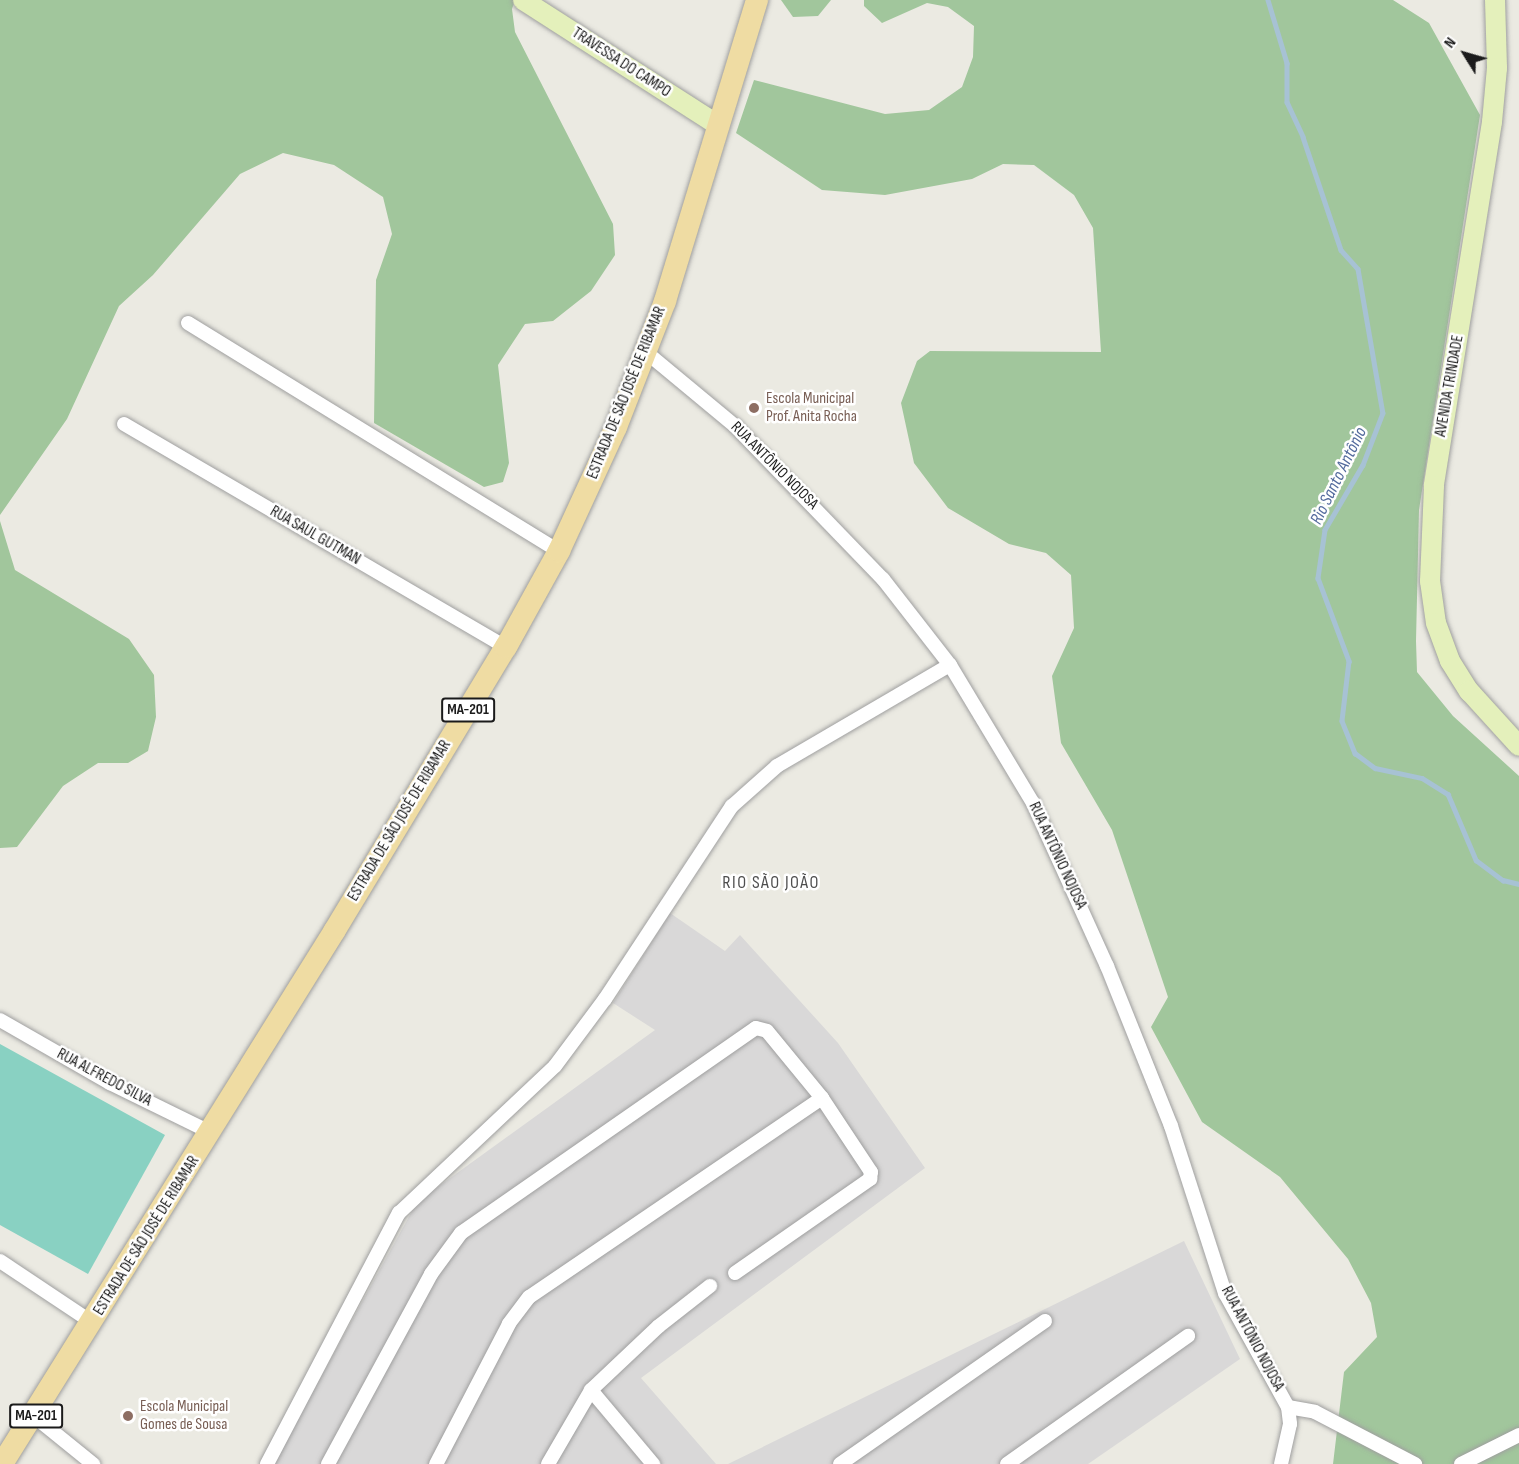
<!DOCTYPE html>
<html>
<head>
<meta charset="utf-8">
<style>
  body { margin:0 }
  #map { position:relative; width:1519px; height:1464px; overflow:hidden; background:#ebeae2; font-family:"Sofia Sans Condensed",sans-serif }
  div>[style] { position:absolute }
  [style*='--x'] { left:calc(var(--x)*1px); top:calc(var(--y)*1px); width:calc(var(--w)*1px); rotate:calc(var(--a)*1deg) }
  .residential>* { inset:0; background:#d9d8d8 }
  .forest>* { inset:0; background:#a1c69c }
  .pitch>* { inset:0; background:#89d1c2 }
  .stream>* { height:4.5px; margin:-2.25px; padding:0 2.25px; transform-origin:2.25px; border-radius:2.25px; background:#a7c2d4 }
  .roads { filter:drop-shadow(0 0 2px #9f9f9f) drop-shadow(0 0 2px #9f9f9f) }
  .street>* { height:14px; margin:-7px; padding:0 7px; transform-origin:7px; border-radius:7px; background:#fff }
  .secondary>* { height:20px; margin:-10px; padding:0 10px; transform-origin:10px; border-radius:10px; background:#e4f0bb }
  .primary>* { height:22px; margin:-11px; padding:0 11px; transform-origin:11px; border-radius:11px; background:#efdca3 }
  .dots>* { width:16px; height:16px; translate:-50% -50%; box-sizing:border-box; border:3px solid #fff; border-radius:50% }
  span { translate:-50% -50%; white-space:nowrap; text-align:center; line-height:1.15; -webkit-text-stroke:5px #fff; paint-order:stroke }
  .shield-label span { padding:2px 4px; background:#fff; border:2px solid; border-radius:4px; -webkit-text-stroke-width:0 }
  .shield-label { font-size:15px; color:#1b1b1b; font-weight:700 }
  .street-label { font-size:16px; color:#1b1b1b }
  .education-label { font-size:16px; color:#785e54 }
  .left { translate:0 -50%; text-align:left }
  .water-label { font-size:18px; color:#556c9e; font-style:italic }
  .neighbourhood-label { font-size:18px; color:#4e4e4e; letter-spacing:1.5px }
  .north { position:absolute; left:1435px; top:24px; width:60px; height:60px; -webkit-text-stroke:4px #fff; paint-order:stroke; rotate:307deg; font-size:16px; font-weight:700; line-height:24px; text-align:center; color:#1b1b1b }
  .north::after { content:''; display:block; margin:auto; width:21px; height:27px; background:#1b1b1b; clip-path:polygon(50% 0,100% 100%,50% 72%,0 100%) }
</style>
</head>
<body>
<div id="map">
  <div class="residential">
    <i style="clip-path:polygon(670px 913px,725px 951px,740px 935px,838px 1043px,925px 1168px,641px 1378px,716px 1464px,273px 1464px,417px 1202px,655px 1030px,613px 1003px)"></i>
    <i style="clip-path:polygon(1184px 1241px,1240px 1359px,1088px 1464px,728px 1464px)"></i>
  </div>
  <div class="forest">
    <i style="clip-path:polygon(0 0,515px 0,512px 9px,515px 32px,613px 224px,615px 255px,591px 291px,553px 321px,525px 324px,498px 365px,509px 463px,503px 482px,484px 487px,374px 423px,376px 280px,392px 234px,383px 197px,334px 165px,283px 153px,240px 174px,153px 275px,119px 306px,67px 419px,0 515px)"></i>
    <i style="clip-path:polygon(781px 0,831px 0,818px 16px,793px 17px)"></i>
    <i style="clip-path:polygon(864px 0,1393px 0,1429px 23px,1480px 115px,1419px 510px,1416px 641px,1417px 672px,1453px 716px,1519px 776px,1519px 1464px,1333px 1464px,1344px 1372px,1377px 1337px,1371px 1303px,1348px 1259px,1280px 1177px,1202px 1122px,1151px 1027px,1168px 997px,1112px 830px,1061px 743px,1052px 676px,1074px 628px,1071px 575px,1046px 553px,1009px 544px,948px 508px,914px 463px,901px 403px,917px 361px,930px 351px,1101px 352px,1093px 228px,1074px 195px,1034px 165px,1003px 164px,972px 179px,885px 195px,822px 190px,736px 133px,754px 80px,885px 114px,929px 110px,962px 87px,973px 57px,974px 26px,948px 7px,927px 3px,882px 23px,864px 6px)"></i>
    <i style="clip-path:polygon(0 521px,15px 570px,129px 639px,154px 675px,156px 717px,148px 751px,128px 763px,98px 763px,63px 786px,17px 847px,0 848px)"></i>
  </div>
  <div class="pitch">
    <i style="clip-path:polygon(0 1044px,165px 1135px,88px 1274px,0 1225px)"></i>
  </div>
  <div class="stream">
    <i style="--x:1268;--y:0;--w:66;--a:73.2"></i>
    <i style="--x:1287;--y:63;--w:39;--a:90"></i>
    <i style="--x:1287;--y:102;--w:38;--a:65"></i>
    <i style="--x:1303;--y:137;--w:119;--a:71.4"></i>
    <i style="--x:1341;--y:250;--w:25;--a:48"></i>
    <i style="--x:1358;--y:269;--w:146;--a:80.2"></i>
    <i style="--x:1383;--y:413;--w:56;--a:111"></i>
    <i style="--x:1363;--y:465;--w:75;--a:120.3"></i>
    <i style="--x:1325;--y:530;--w:49;--a:98.3"></i>
    <i style="--x:1318;--y:578;--w:89;--a:69.5"></i>
    <i style="--x:1349;--y:661;--w:60;--a:96.7"></i>
    <i style="--x:1342;--y:721;--w:35;--a:68"></i>
    <i style="--x:1355;--y:753;--w:25;--a:37"></i>
    <i style="--x:1375;--y:768;--w:48;--a:12"></i>
    <i style="--x:1422;--y:778;--w:31;--a:32"></i>
    <i style="--x:1448;--y:794;--w:72;--a:67"></i>
    <i style="--x:1476;--y:860;--w:34;--a:37"></i>
    <i style="--x:1503;--y:880;--w:16;--a:14"></i>
  </div>
  <div class="roads">
    <div class="street">
      <i style="--x:188;--y:323;--w:435;--a:31.6"></i>
      <i style="--x:646;--y:352;--w:116;--a:39.7"></i>
      <i style="--x:735;--y:426;--w:213;--a:46"></i>
      <i style="--x:883;--y:579;--w:109;--a:52.1"></i>
      <i style="--x:950;--y:665;--w:161;--a:59"></i>
      <i style="--x:1033;--y:803;--w:179;--a:65.6"></i>
      <i style="--x:1107;--y:966;--w:172;--a:68.2"></i>
      <i style="--x:1171;--y:1126;--w:176;--a:72.1"></i>
      <i style="--x:1225;--y:1293;--w:130;--a:61.1"></i>
      <i style="--x:1288;--y:1407;--w:17;--a:83"></i>
      <i style="--x:1290;--y:1424;--w:41;--a:102.7"></i>
      <i style="--x:124;--y:424;--w:442;--a:30.3"></i>
      <i style="--x:0;--y:1020;--w:127;--a:29.8"></i>
      <i style="--x:110;--y:1083;--w:111;--a:26.1"></i>
      <i style="--x:0;--y:1261;--w:112;--a:33.7"></i>
      <i style="--x:735;--y:1273;--w:165;--a:-34.8"></i>
      <i style="--x:870;--y:1179;--w:7;--a:-82"></i>
      <i style="--x:871;--y:1172;--w:89;--a:-123.5"></i>
      <i style="--x:591;--y:1390;--w:97;--a:50"></i>
      <i style="--x:1288;--y:1407;--w:27;--a:10"></i>
      <i style="--x:1315;--y:1412;--w:113;--a:27.5"></i>
      <i style="--x:35;--y:1417;--w:75;--a:39"></i>
      <i style="--x:267;--y:1464;--w:284;--a:-62.3"></i>
      <i style="--x:399;--y:1213;--w:214;--a:-43.3"></i>
      <i style="--x:555;--y:1066;--w:84;--a:-53.3"></i>
      <i style="--x:605;--y:999;--w:231;--a:-56.7"></i>
      <i style="--x:732;--y:806;--w:60;--a:-41.6"></i>
      <i style="--x:777;--y:766;--w:200;--a:-30.3"></i>
      <i style="--x:328;--y:1464;--w:216;--a:-61.5"></i>
      <i style="--x:431;--y:1274;--w:51;--a:-53.8"></i>
      <i style="--x:461;--y:1233;--w:359;--a:-34.8"></i>
      <i style="--x:756;--y:1028;--w:11;--a:15"></i>
      <i style="--x:767;--y:1031;--w:87;--a:50.6"></i>
      <i style="--x:822;--y:1098;--w:354;--a:145.8"></i>
      <i style="--x:529;--y:1297;--w:34;--a:127"></i>
      <i style="--x:509;--y:1324;--w:158;--a:117.5"></i>
      <i style="--x:548;--y:1464;--w:86;--a:-59.8"></i>
      <i style="--x:591;--y:1390;--w:93;--a:-43.3"></i>
      <i style="--x:659;--y:1326;--w:65;--a:-38.1"></i>
      <i style="--x:840;--y:1464;--w:250;--a:-34.9"></i>
      <i style="--x:1007;--y:1464;--w:222;--a:-35.3"></i>
      <i style="--x:1461;--y:1464;--w:65;--a:-26.6"></i>
    </div>
    <div class="secondary">
      <i style="--x:523;--y:0;--w:233;--a:32.7"></i>
      <i style="--x:1495;--y:0;--w:68;--a:88.3"></i>
      <i style="--x:1497;--y:68;--w:54;--a:95.3"></i>
      <i style="--x:1492;--y:122;--w:369;--a:99.1"></i>
      <i style="--x:1434;--y:486;--w:95;--a:92.4"></i>
      <i style="--x:1430;--y:581;--w:42;--a:81.9"></i>
      <i style="--x:1436;--y:623;--w:40;--a:69.8"></i>
      <i style="--x:1450;--y:661;--w:36;--a:58"></i>
      <i style="--x:1469;--y:691;--w:74;--a:47.7"></i>
    </div>
    <div class="primary">
      <i style="--x:2;--y:1464;--w:629;--a:-58.05"></i>
      <i style="--x:335;--y:930;--w:331;--a:-58.9"></i>
      <i style="--x:506;--y:647;--w:110;--a:-61.1"></i>
      <i style="--x:559;--y:551;--w:136;--a:-65.3"></i>
      <i style="--x:616;--y:427;--w:135;--a:-68.7"></i>
      <i style="--x:665;--y:301;--w:315;--a:-73"></i>
    </div>
  </div>
  <div class="dots">
    <i style="left:754px;top:408px;background:#8d6e63"></i>
    <i style="left:128px;top:1416px;background:#8d6e63"></i>
  </div>
  <div class="shield-label">
    <span style="left:468px;top:710px">MA-201</span>
    <span style="left:36px;top:1416px">MA-201</span>
  </div>
  <div class="street-label">
    <span style="left:621px;top:63px;rotate:33deg">TRAVESSA DO CAMPO</span>
    <span style="left:1450px;top:386px;rotate:-80deg">AVENIDA TRINDADE</span>
    <span style="left:627px;top:393px;rotate:-68deg">ESTRADA DE SÃO JOSÉ DE RIBAMAR</span>
    <span style="left:774px;top:466px;rotate:45deg">RUA ANTÔNIO NOJOSA</span>
    <span style="left:315px;top:536px;rotate:30deg">RUA SAUL GUTMAN</span>
    <span style="left:400px;top:821px;rotate:-59deg">ESTRADA DE SÃO JOSÉ DE RIBAMAR</span>
    <span style="left:1057px;top:856px;rotate:65deg">RUA ANTÔNIO NOJOSA</span>
    <span style="left:104px;top:1078px;rotate:28deg">RUA ALFREDO SILVA</span>
    <span style="left:147px;top:1236px;rotate:-58deg">ESTRADA DE SÃO JOSÉ DE RIBAMAR</span>
    <span style="left:1252px;top:1339px;rotate:62deg">RUA ANTÔNIO NOJOSA</span>
  </div>
  <div class="education-label">
    <span class="left" style="left:766px;top:408px">Escola Municipal<br>Prof. Anita Rocha</span>
    <span class="left" style="left:140px;top:1416px">Escola Municipal<br>Gomes de Sousa</span>
  </div>
  <div class="water-label">
    <span style="left:1339px;top:476px;rotate:-64deg">Rio Santo Antônio</span>
  </div>
  <div class="neighbourhood-label">
    <span style="left:771px;top:883px">RIO SÃO JOÃO</span>
  </div>
  <div class="north">N</div>
</div>
</body>
</html>
